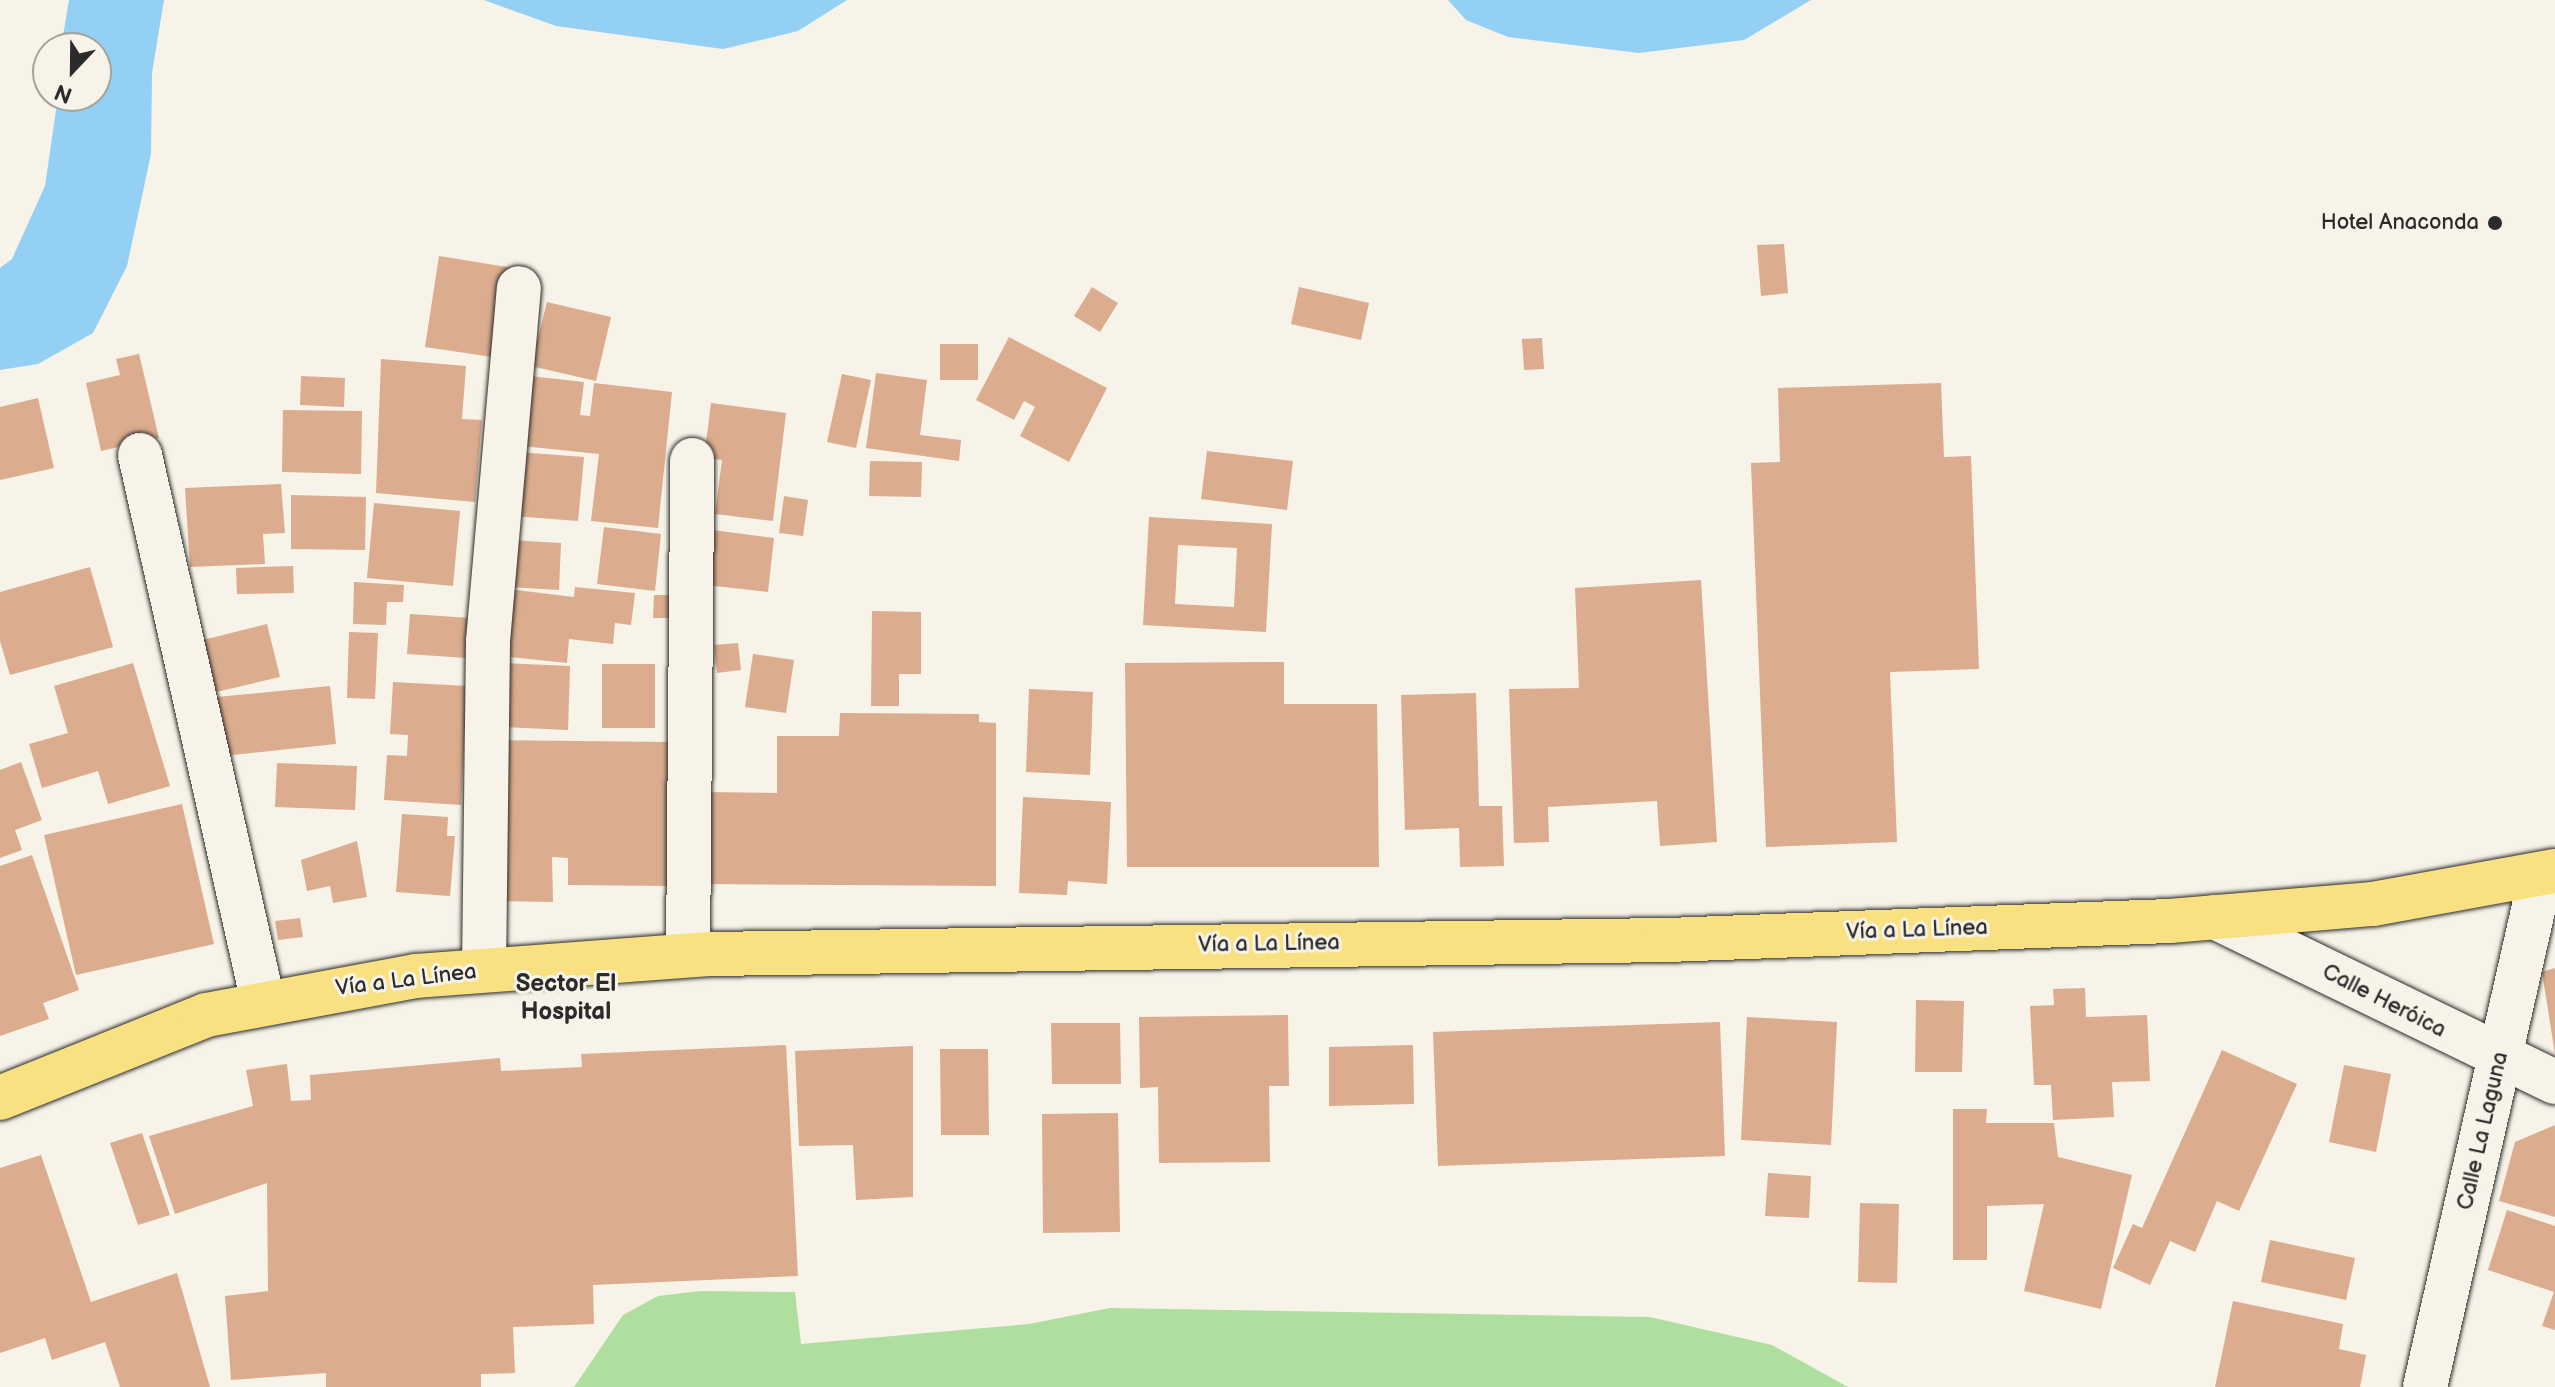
<!DOCTYPE html>
<html>
<head>
<meta charset="utf-8">
<style>
  body { margin:0 }
  #map { position:relative; width:2555px; height:1387px; overflow:hidden; background:#f7f3e8; font-family:"Balsamiq Sans",sans-serif }
  div>[style] { position:absolute }
  [style*='--x'] { left:calc(var(--x)*1px); top:calc(var(--y)*1px); width:calc(var(--w)*1px); rotate:calc(var(--a)*1deg) }
  .green>* { inset:0; background:#afdf9e }
  .water>* { inset:0; background:#93d0f3 }
  .building>* { inset:0; background:#dbac8d }
  .roads { filter:drop-shadow(0 0 2px #2b2b2b) drop-shadow(0 0 2px #2b2b2b) }
  .street>* { height:44px; margin:-22px; padding:0 22px; transform-origin:22px; border-radius:22px; background:#f7f3e8 }
  .highway>* { height:44px; margin:-22px; padding:0 22px; transform-origin:22px; border-radius:22px; background:#f9e181 }
  .dots>* { width:22px; height:22px; translate:-50% -50%; box-sizing:border-box; border:4px solid #f7f3e8; border-radius:50% }
  span { translate:-50% -50%; white-space:nowrap; text-align:center; line-height:1.15; -webkit-text-stroke:6px #f7f3e8; paint-order:stroke }
  .poi-label { font-size:22px; color:#2b2b2b }
  .right { translate:-100% -50%; text-align:right }
  .street-label { font-size:22px; color:#2b2b2b }
  .neighbourhood-label { font-size:24px; color:#2b2b2b; font-weight:700 }
  .north { position:absolute; left:32px; top:32px; width:80px; height:80px; box-sizing:border-box; background:#f7f3e8; border:2px solid #a5a39c; border-radius:50%; rotate:202deg; font-size:22px; font-weight:700; line-height:32px; text-align:center; color:#2b2b2b }
  .north::after { content:''; display:block; margin:auto; width:28px; height:36px; background:#2b2b2b; clip-path:polygon(50% 0,100% 100%,50% 72%,0 100%) }
</style>
</head>
<body>
<div id="map">
  <div class="green">
    <i style="clip-path:polygon(700px 1291px,795px 1292px,801px 1344px,1029px 1324px,1110px 1308px,1650px 1317px,1772px 1345px,1848px 1387px,574px 1387px,623px 1315px,658px 1296px)"></i>
  </div>
  <div class="water">
    <i style="clip-path:polygon(69px 0,164px 0,152px 73px,151px 154px,127px 266px,93px 333px,38px 364px,0 370px,0 268px,12px 259px,45px 186px,58px 96px,96px 96px,96px 48px,61px 48px)"></i>
    <i style="clip-path:polygon(484px 0,847px 0,798px 31px,723px 49px,556px 26px)"></i>
    <i style="clip-path:polygon(1448px 0,1811px 0,1744px 40px,1639px 53px,1508px 37px,1466px 20px)"></i>
  </div>
  <div class="building">
    <i style="clip-path:polygon(1784px 244px,1788px 293px,1761px 296px,1757px 245px)"></i>
    <i style="clip-path:polygon(439px 256px,513px 268px,499px 358px,425px 347px)"></i>
    <i style="clip-path:polygon(1092px 287px,1118px 303px,1100px 332px,1074px 316px)"></i>
    <i style="clip-path:polygon(1299px 287px,1369px 303px,1361px 340px,1291px 324px)"></i>
    <i style="clip-path:polygon(547px 302px,611px 317px,596px 381px,531px 366px)"></i>
    <i style="clip-path:polygon(1009px 337px,1107px 388px,1069px 462px,1020px 436px,1035px 407px,1024px 401px,1014px 420px,976px 400px)"></i>
    <i style="clip-path:polygon(1542px 338px,1544px 369px,1524px 370px,1522px 339px)"></i>
    <i style="clip-path:polygon(940px 344px,978px 344px,978px 380px,940px 380px)"></i>
    <i style="clip-path:polygon(139px 354px,159px 438px,101px 451px,86px 383px,120px 375px,116px 359px)"></i>
    <i style="clip-path:polygon(381px 359px,466px 366px,462px 419px,482px 420px,475px 502px,376px 493px)"></i>
    <i style="clip-path:polygon(876px 373px,927px 380px,920px 435px,961px 440px,959px 461px,866px 448px)"></i>
    <i style="clip-path:polygon(842px 374px,871px 380px,856px 448px,827px 442px)"></i>
    <i style="clip-path:polygon(521px 375px,584px 382px,580px 415px,590px 416px,594px 383px,672px 392px,658px 528px,591px 521px,599px 454px,513px 445px)"></i>
    <i style="clip-path:polygon(301px 376px,345px 378px,344px 407px,300px 405px)"></i>
    <i style="clip-path:polygon(1941px 383px,1944px 457px,1971px 456px,1979px 669px,1890px 672px,1897px 842px,1766px 847px,1751px 463px,1780px 462px,1778px 388px)"></i>
    <i style="clip-path:polygon(38px 398px,54px 468px,0 480px,0 407px)"></i>
    <i style="clip-path:polygon(711px 403px,786px 413px,773px 521px,715px 514px,722px 460px,704px 458px)"></i>
    <i style="clip-path:polygon(283px 410px,362px 411px,361px 474px,282px 472px)"></i>
    <i style="clip-path:polygon(1207px 451px,1293px 461px,1287px 510px,1201px 499px)"></i>
    <i style="clip-path:polygon(518px 452px,584px 457px,578px 521px,513px 516px)"></i>
    <i style="clip-path:polygon(870px 461px,922px 462px,921px 497px,869px 496px)"></i>
    <i style="clip-path:polygon(281px 484px,285px 533px,263px 534px,265px 564px,190px 567px,185px 488px)"></i>
    <i style="clip-path:polygon(291px 495px,366px 497px,365px 550px,291px 549px)"></i>
    <i style="clip-path:polygon(784px 496px,808px 500px,803px 536px,779px 533px)"></i>
    <i style="clip-path:polygon(374px 503px,460px 511px,453px 586px,367px 578px)"></i>
    <i style="clip-path:polygon(evenodd,1149px 517px,1272px 524px,1266px 632px,1143px 625px,1149px 517px,1178px 545px,1237px 548px,1234px 607px,1175px 604px,1178px 545px)"></i>
    <i style="clip-path:polygon(604px 527px,661px 534px,655px 591px,597px 584px)"></i>
    <i style="clip-path:polygon(713px 530px,774px 538px,768px 592px,706px 585px)"></i>
    <i style="clip-path:polygon(509px 540px,561px 543px,559px 590px,507px 587px)"></i>
    <i style="clip-path:polygon(293px 566px,294px 593px,237px 594px,236px 568px)"></i>
    <i style="clip-path:polygon(90px 567px,113px 647px,10px 675px,0 641px,0 592px)"></i>
    <i style="clip-path:polygon(1701px 580px,1717px 842px,1660px 846px,1657px 801px,1548px 807px,1549px 842px,1514px 843px,1509px 689px,1579px 688px,1575px 588px)"></i>
    <i style="clip-path:polygon(354px 582px,404px 585px,403px 602px,387px 602px,386px 625px,353px 624px)"></i>
    <i style="clip-path:polygon(575px 587px,635px 593px,631px 625px,615px 623px,613px 644px,569px 639px,567px 663px,501px 656px,508px 589px,574px 597px)"></i>
    <i style="clip-path:polygon(654px 595px,672px 595px,671px 618px,653px 618px)"></i>
    <i style="clip-path:polygon(872px 611px,921px 612px,921px 674px,899px 674px,899px 706px,871px 706px)"></i>
    <i style="clip-path:polygon(410px 614px,470px 618px,467px 658px,407px 654px)"></i>
    <i style="clip-path:polygon(267px 624px,280px 677px,216px 692px,203px 640px)"></i>
    <i style="clip-path:polygon(349px 632px,378px 633px,375px 699px,347px 698px)"></i>
    <i style="clip-path:polygon(738px 643px,741px 670px,717px 673px,714px 645px)"></i>
    <i style="clip-path:polygon(753px 654px,794px 660px,786px 713px,745px 707px)"></i>
    <i style="clip-path:polygon(1284px 662px,1284px 704px,1377px 704px,1379px 867px,1127px 867px,1125px 663px)"></i>
    <i style="clip-path:polygon(133px 663px,170px 786px,108px 804px,98px 771px,42px 788px,29px 744px,68px 733px,54px 686px)"></i>
    <i style="clip-path:polygon(504px 663px,570px 666px,568px 730px,501px 727px)"></i>
    <i style="clip-path:polygon(602px 664px,655px 664px,655px 728px,602px 728px)"></i>
    <i style="clip-path:polygon(393px 682px,467px 686px,461px 805px,384px 800px,387px 755px,407px 756px,408px 735px,390px 734px)"></i>
    <i style="clip-path:polygon(330px 686px,336px 744px,223px 756px,217px 697px)"></i>
    <i style="clip-path:polygon(1029px 689px,1093px 692px,1090px 775px,1026px 772px)"></i>
    <i style="clip-path:polygon(1476px 693px,1479px 806px,1502px 806px,1504px 866px,1460px 867px,1459px 828px,1405px 830px,1401px 695px)"></i>
    <i style="clip-path:polygon(840px 713px,979px 714px,979px 722px,996px 723px,996px 886px,702px 884px,702px 792px,777px 793px,777px 736px,839px 736px)"></i>
    <i style="clip-path:polygon(496px 740px,669px 742px,668px 886px,568px 885px,568px 858px,552px 857px,553px 902px,496px 901px)"></i>
    <i style="clip-path:polygon(21px 762px,42px 820px,15px 830px,22px 850px,0 858px,0 770px)"></i>
    <i style="clip-path:polygon(277px 763px,357px 766px,355px 810px,275px 807px)"></i>
    <i style="clip-path:polygon(1023px 797px,1111px 802px,1107px 884px,1068px 881px,1067px 895px,1019px 893px)"></i>
    <i style="clip-path:polygon(182px 804px,214px 944px,76px 975px,44px 835px)"></i>
    <i style="clip-path:polygon(402px 814px,448px 817px,447px 836px,455px 836px,450px 896px,396px 892px)"></i>
    <i style="clip-path:polygon(357px 841px,367px 897px,333px 903px,330px 886px,307px 891px,301px 860px)"></i>
    <i style="clip-path:polygon(32px 855px,79px 990px,43px 1003px,49px 1019px,0 1036px,0 866px)"></i>
    <i style="clip-path:polygon(300px 918px,303px 937px,278px 940px,275px 921px)"></i>
    <i style="clip-path:polygon(2555px 968px,2555px 1054px,2542px 972px)"></i>
    <i style="clip-path:polygon(2085px 988px,2086px 1017px,2147px 1015px,2150px 1081px,2112px 1082px,2114px 1117px,2053px 1120px,2051px 1085px,2034px 1085px,2030px 1006px,2054px 1005px,2053px 989px)"></i>
    <i style="clip-path:polygon(1916px 1000px,1964px 1001px,1962px 1072px,1915px 1072px)"></i>
    <i style="clip-path:polygon(1288px 1015px,1289px 1086px,1269px 1086px,1270px 1162px,1159px 1163px,1158px 1087px,1140px 1088px,1139px 1017px)"></i>
    <i style="clip-path:polygon(1747px 1017px,1837px 1022px,1831px 1145px,1741px 1140px)"></i>
    <i style="clip-path:polygon(1720px 1022px,1725px 1156px,1438px 1166px,1433px 1032px)"></i>
    <i style="clip-path:polygon(1051px 1023px,1120px 1023px,1121px 1084px,1052px 1084px)"></i>
    <i style="clip-path:polygon(786px 1045px,798px 1276px,593px 1285px,594px 1324px,513px 1327px,515px 1373px,481px 1374px,481px 1387px,326px 1387px,326px 1373px,231px 1380px,225px 1296px,268px 1291px,267px 1183px,175px 1214px,149px 1136px,253px 1106px,246px 1070px,287px 1064px,291px 1101px,311px 1100px,310px 1075px,500px 1058px,501px 1071px,582px 1067px,581px 1054px)"></i>
    <i style="clip-path:polygon(1413px 1045px,1414px 1104px,1329px 1106px,1329px 1047px)"></i>
    <i style="clip-path:polygon(913px 1046px,913px 1197px,856px 1200px,853px 1145px,799px 1146px,795px 1051px)"></i>
    <i style="clip-path:polygon(940px 1049px,988px 1049px,989px 1135px,941px 1135px)"></i>
    <i style="clip-path:polygon(2222px 1050px,2297px 1084px,2239px 1211px,2217px 1201px,2195px 1252px,2170px 1241px,2150px 1285px,2113px 1268px,2133px 1224px,2142px 1228px)"></i>
    <i style="clip-path:polygon(2344px 1065px,2391px 1074px,2376px 1152px,2329px 1142px)"></i>
    <i style="clip-path:polygon(1953px 1109px,1987px 1109px,1986px 1123px,2054px 1123px,2058px 1157px,2132px 1175px,2101px 1309px,2024px 1291px,2044px 1204px,1987px 1206px,1987px 1260px,1953px 1260px)"></i>
    <i style="clip-path:polygon(1118px 1113px,1120px 1232px,1043px 1233px,1042px 1114px)"></i>
    <i style="clip-path:polygon(2555px 1125px,2555px 1217px,2499px 1201px,2515px 1142px)"></i>
    <i style="clip-path:polygon(142px 1133px,170px 1215px,138px 1225px,110px 1143px)"></i>
    <i style="clip-path:polygon(41px 1155px,91px 1302px,177px 1273px,210px 1387px,120px 1387px,105px 1342px,52px 1360px,45px 1338px,0 1353px,0 1168px)"></i>
    <i style="clip-path:polygon(1768px 1173px,1811px 1176px,1809px 1218px,1765px 1216px)"></i>
    <i style="clip-path:polygon(1860px 1203px,1899px 1204px,1897px 1283px,1858px 1282px)"></i>
    <i style="clip-path:polygon(2507px 1210px,2555px 1226px,2555px 1330px,2542px 1326px,2554px 1292px,2488px 1270px)"></i>
    <i style="clip-path:polygon(2270px 1240px,2355px 1258px,2346px 1300px,2261px 1282px)"></i>
    <i style="clip-path:polygon(2233px 1301px,2343px 1324px,2339px 1349px,2366px 1355px,2360px 1387px,2215px 1387px)"></i>
  </div>
  <div class="roads">
    <div class="street">
      <i style="--x:140;--y:455;--w:561;--a:77.33"></i>
      <i style="--x:2215;--y:917;--w:378;--a:25.9"></i>
      <i style="--x:688;--y:955;--w:495;--a:-89.5"></i>
      <i style="--x:484;--y:970;--w:329;--a:-89.3"></i>
      <i style="--x:488;--y:641;--w:354;--a:-85"></i>
      <i style="--x:2425;--y:1387;--w:525;--a:-77.23"></i>
    </div>
    <div class="highway">
      <i style="--x:0;--y:1098;--w:222;--a:-21.9"></i>
      <i style="--x:206;--y:1015;--w:214;--a:-10.5"></i>
      <i style="--x:416;--y:976;--w:295;--a:-4.3"></i>
      <i style="--x:710;--y:954;--w:958;--a:-0.84"></i>
      <i style="--x:1668;--y:940;--w:502;--a:-2.17"></i>
      <i style="--x:2170;--y:921;--w:204;--a:-4.8"></i>
      <i style="--x:2373;--y:904;--w:185;--a:-10.3"></i>
    </div>
  </div>
  <div class="dots">
    <i style="left:2495px;top:223px;background:#2b2b2b"></i>
  </div>
  <div class="poi-label">
    <span class="right" style="left:2479px;top:223px">Hotel Anaconda</span>
  </div>
  <div class="street-label">
    <span style="left:1917px;top:930px;rotate:-2deg">Vía a La Línea</span>
    <span style="left:1269px;top:944px;rotate:-1deg">Vía a La Línea</span>
    <span style="left:406px;top:980px;rotate:-7deg">Vía a La Línea</span>
    <span style="left:2384px;top:1001px;rotate:27deg">Calle Heróica</span>
    <span style="left:2483px;top:1131px;rotate:-77deg">Calle La Laguna</span>
  </div>
  <div class="neighbourhood-label">
    <span style="left:566px;top:998px">Sector El<br>Hospital</span>
  </div>
  <div class="north">N</div>
</div>
</body>
</html>
